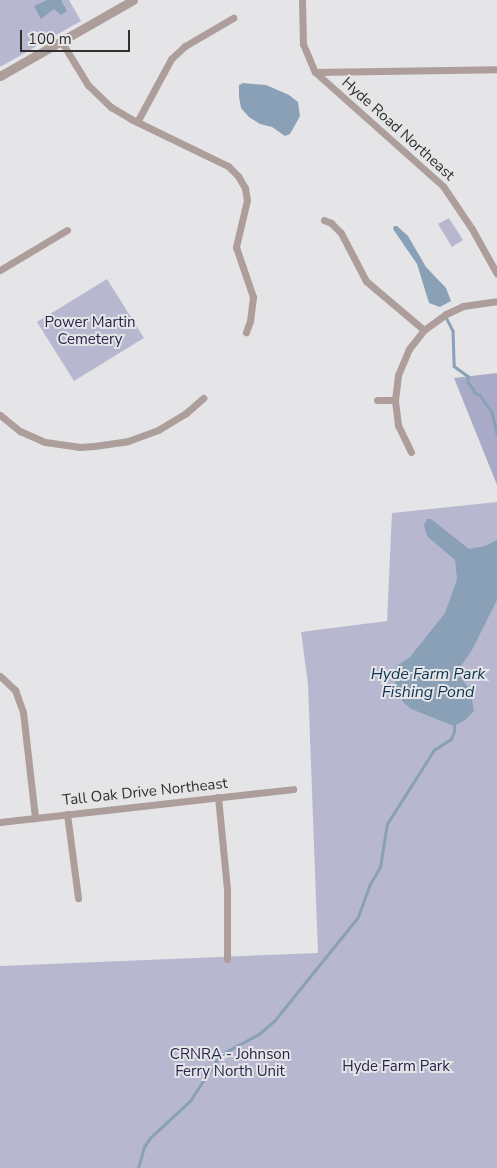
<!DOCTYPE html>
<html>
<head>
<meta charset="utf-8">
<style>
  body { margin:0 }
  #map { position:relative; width:497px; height:1168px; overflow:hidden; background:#e5e5e7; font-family:"Nunito Sans",sans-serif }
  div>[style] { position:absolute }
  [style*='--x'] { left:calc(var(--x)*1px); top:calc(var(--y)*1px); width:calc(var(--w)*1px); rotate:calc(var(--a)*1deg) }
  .green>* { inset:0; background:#b7b8d0 }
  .forest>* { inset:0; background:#a9aac7 }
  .water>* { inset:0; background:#89a0b6 }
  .stream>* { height:2.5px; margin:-1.25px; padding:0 1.25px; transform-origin:1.25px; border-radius:1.25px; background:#89a0b6 }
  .minor>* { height:7px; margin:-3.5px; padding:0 3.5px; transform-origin:3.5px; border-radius:3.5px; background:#ad9d9b }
  .tertiary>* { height:9px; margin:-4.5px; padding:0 4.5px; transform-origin:4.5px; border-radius:4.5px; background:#ad9d9b }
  span { translate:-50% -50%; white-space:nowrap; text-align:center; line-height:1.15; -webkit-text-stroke:4px #e5e5e7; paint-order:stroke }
  .street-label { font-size:15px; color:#303030 }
  .park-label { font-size:15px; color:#27254d }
  .water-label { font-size:16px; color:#0d3454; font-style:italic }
  .scale { position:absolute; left:20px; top:30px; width:110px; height:22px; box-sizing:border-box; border:2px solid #303030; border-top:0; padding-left:6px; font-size:15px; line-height:18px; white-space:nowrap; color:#303030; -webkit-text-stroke:4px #e5e5e7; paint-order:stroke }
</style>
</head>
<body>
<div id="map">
  <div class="green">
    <i style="clip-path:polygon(0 0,69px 0,81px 21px,0 67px)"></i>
    <i style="clip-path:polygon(449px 218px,463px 240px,452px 247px,438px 224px)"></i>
    <i style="clip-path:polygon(107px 279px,144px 338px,74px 381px,37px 322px)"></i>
    <i style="clip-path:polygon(497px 502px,497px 1168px,0 1168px,0 966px,318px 953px,308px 684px,301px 632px,387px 621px,392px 513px)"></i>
  </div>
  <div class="forest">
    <i style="clip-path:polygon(497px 373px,497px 485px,454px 378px)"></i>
  </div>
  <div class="water">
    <i style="clip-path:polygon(47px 0,61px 0,67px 11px,61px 15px,54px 9px,41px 19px,34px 6px)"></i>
    <i style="clip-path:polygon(243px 83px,266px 85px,289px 95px,298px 102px,300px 116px,290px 134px,285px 136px,272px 127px,260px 124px,249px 117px,241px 108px,239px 97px,239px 85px)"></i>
    <i style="clip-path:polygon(394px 226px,397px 226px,408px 236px,426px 267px,446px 288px,451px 301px,440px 307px,429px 303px,417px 264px,393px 229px)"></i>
    <i style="clip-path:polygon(427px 519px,431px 519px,469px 549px,485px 546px,497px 540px,497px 600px,472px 650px,457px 672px,470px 690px,474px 711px,465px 720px,454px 726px,411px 709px,403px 702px,395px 683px,394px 673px,397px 666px,410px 657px,445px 613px,457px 579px,455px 560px,427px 536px,424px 525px)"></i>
  </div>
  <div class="stream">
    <i style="--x:447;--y:319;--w:13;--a:63"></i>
    <i style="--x:453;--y:331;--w:35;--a:88"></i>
    <i style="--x:454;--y:366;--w:17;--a:36"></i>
    <i style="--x:468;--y:376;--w:7;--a:90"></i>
    <i style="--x:468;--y:383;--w:7;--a:45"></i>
    <i style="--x:473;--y:388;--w:5;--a:68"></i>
    <i style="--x:475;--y:393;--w:5;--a:22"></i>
    <i style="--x:480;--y:395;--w:21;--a:55"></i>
    <i style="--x:492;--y:412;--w:22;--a:77"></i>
    <i style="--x:138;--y:1168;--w:22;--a:-74"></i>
    <i style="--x:144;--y:1147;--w:11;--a:-56"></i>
    <i style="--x:150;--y:1138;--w:54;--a:-42.8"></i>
    <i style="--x:190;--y:1101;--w:55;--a:-56.9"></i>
    <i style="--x:220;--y:1055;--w:44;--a:-28.3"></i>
    <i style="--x:259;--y:1034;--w:21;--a:-41"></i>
    <i style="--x:275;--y:1020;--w:132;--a:-51.1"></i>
    <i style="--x:358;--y:917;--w:33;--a:-70"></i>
    <i style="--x:369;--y:886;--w:22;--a:-60"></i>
    <i style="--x:380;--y:867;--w:44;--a:-80.8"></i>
    <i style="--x:387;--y:824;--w:88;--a:-57.6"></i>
    <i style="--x:434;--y:750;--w:20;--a:-33"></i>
    <i style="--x:451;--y:739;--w:8;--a:-67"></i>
    <i style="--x:454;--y:732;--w:6;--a:-90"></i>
  </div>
  <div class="minor">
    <i style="--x:302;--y:0;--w:44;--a:88.7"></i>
    <i style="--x:303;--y:44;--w:30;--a:67"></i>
    <i style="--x:315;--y:72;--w:171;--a:41.7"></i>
    <i style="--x:443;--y:186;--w:52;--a:56"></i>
    <i style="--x:472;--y:229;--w:51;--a:60.9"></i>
    <i style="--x:61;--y:41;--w:52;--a:58.5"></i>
    <i style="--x:88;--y:85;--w:32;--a:44"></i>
    <i style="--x:111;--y:107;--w:23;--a:31"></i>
    <i style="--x:131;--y:119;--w:108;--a:25.9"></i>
    <i style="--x:228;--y:166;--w:14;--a:45"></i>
    <i style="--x:238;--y:176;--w:14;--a:60"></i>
    <i style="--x:245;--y:188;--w:12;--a:81"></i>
    <i style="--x:247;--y:200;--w:48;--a:103.2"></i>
    <i style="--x:236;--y:247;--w:53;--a:71.2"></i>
    <i style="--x:253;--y:297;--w:24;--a:97"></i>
    <i style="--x:250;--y:321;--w:12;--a:110"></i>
    <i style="--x:315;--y:72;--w:182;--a:-0.9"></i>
    <i style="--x:137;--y:122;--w:72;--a:-61.6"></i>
    <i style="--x:171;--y:59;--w:19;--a:-43"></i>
    <i style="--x:185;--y:46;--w:56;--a:-30.3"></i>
    <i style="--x:324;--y:220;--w:8;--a:23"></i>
    <i style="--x:331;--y:223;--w:14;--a:45"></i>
    <i style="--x:341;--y:233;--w:54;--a:62.5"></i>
    <i style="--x:366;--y:281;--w:76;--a:40.2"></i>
    <i style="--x:0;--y:270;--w:78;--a:-30.8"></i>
    <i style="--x:377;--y:400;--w:18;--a:0"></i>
    <i style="--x:0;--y:415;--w:26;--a:39"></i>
    <i style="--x:20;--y:431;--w:27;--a:24"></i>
    <i style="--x:45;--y:442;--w:34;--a:8"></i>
    <i style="--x:79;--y:447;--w:15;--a:-4"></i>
    <i style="--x:94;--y:446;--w:34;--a:-8"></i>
    <i style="--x:128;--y:441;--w:32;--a:-20"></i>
    <i style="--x:158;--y:430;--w:33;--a:-31"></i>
    <i style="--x:186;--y:413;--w:23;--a:-41"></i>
    <i style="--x:411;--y:452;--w:30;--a:-116"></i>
    <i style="--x:398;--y:425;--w:25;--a:-97"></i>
    <i style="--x:395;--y:400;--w:25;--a:-83"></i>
    <i style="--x:398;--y:375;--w:28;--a:-67"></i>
    <i style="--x:409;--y:349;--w:24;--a:-52"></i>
    <i style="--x:424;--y:330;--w:27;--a:-36"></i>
    <i style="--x:446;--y:314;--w:19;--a:-25"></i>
    <i style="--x:463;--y:306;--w:34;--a:-8"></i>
    <i style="--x:0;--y:676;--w:21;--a:43"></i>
    <i style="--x:15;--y:690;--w:23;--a:70"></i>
    <i style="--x:23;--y:712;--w:107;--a:83.5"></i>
    <i style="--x:218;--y:797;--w:92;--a:84.4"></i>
    <i style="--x:227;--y:889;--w:70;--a:90"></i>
    <i style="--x:67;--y:814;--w:85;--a:82.5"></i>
    <i style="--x:0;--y:822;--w:295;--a:-6.4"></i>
  </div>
  <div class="tertiary">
    <i style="--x:0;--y:76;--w:153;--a:-29.7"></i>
  </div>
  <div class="street-label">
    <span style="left:398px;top:129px;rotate:42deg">Hyde Road Northeast</span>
    <span style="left:145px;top:792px;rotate:-6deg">Tall Oak Drive Northeast</span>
  </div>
  <div class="park-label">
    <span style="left:90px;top:331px">Power Martin<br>Cemetery</span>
    <span style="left:230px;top:1063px">CRNRA - Johnson<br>Ferry North Unit</span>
    <span style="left:396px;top:1067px">Hyde Farm Park</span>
  </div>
  <div class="water-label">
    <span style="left:428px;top:683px">Hyde Farm Park<br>Fishing Pond</span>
  </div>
  <div class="scale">100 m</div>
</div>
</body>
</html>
